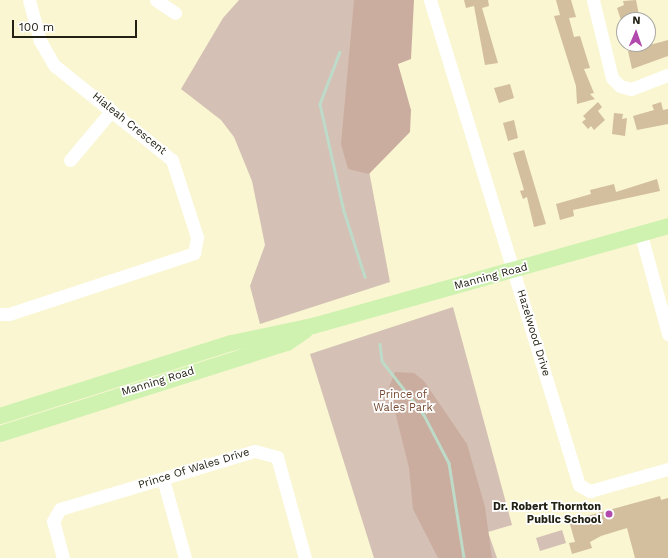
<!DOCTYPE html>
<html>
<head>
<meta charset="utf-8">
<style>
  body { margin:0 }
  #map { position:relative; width:668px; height:558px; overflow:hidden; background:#f9f6d1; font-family:"Work Sans",sans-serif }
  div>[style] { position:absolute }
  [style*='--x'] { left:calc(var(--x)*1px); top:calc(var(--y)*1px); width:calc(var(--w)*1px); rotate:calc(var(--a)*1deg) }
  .green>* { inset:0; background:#d5c0b5 }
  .forest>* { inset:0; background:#caad9e }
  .stream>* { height:2.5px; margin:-1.25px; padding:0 1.25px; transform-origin:1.25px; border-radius:1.25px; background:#bddbc8 }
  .building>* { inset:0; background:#d3be9e }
  .minor>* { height:13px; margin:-6.5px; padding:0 6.5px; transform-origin:6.5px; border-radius:6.5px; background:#fff }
  .major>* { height:16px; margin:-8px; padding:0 8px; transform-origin:8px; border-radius:8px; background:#d0f2b1 }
  .dots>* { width:11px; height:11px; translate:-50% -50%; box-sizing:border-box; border:2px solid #fff; border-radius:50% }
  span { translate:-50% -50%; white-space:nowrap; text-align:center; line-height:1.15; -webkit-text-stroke:3.5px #fff; paint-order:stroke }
  .street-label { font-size:11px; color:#222113 }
  .park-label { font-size:11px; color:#764a31 }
  .poi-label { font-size:11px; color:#222113; font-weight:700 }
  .right { translate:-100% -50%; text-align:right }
  .north { position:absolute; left:616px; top:12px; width:40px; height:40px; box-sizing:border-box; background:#fff; border:1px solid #a7a6a1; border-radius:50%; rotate:2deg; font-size:11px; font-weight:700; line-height:16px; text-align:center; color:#222113 }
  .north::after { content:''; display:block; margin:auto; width:14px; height:18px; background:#b24aae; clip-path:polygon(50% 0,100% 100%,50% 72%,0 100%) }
  .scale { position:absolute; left:12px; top:20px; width:125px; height:18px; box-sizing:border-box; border:2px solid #222113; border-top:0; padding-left:5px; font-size:12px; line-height:14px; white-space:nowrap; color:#222113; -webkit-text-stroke:3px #fff; paint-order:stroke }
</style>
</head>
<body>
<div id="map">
  <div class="green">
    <i style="clip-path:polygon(239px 0,407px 0,366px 155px,390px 282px,260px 324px,250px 286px,265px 245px,252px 181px,234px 137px,221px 120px,181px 89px,223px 18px)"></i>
    <i style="clip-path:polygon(453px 307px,512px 525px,488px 532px,497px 558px,374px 558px,310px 354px)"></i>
    <i style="clip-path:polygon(562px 530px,566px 543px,540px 551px,536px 538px)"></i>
  </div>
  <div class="forest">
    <i style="clip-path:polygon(354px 0,414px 0,411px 59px,398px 64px,411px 110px,410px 132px,369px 174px,348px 169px,341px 144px)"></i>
    <i style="clip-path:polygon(395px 372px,414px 373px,424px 381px,467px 444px,485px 507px,492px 558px,438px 558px,413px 509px,409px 468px,389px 387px)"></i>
  </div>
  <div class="stream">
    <i style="--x:340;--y:52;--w:56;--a:111"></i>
    <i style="--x:320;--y:104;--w:110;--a:77.4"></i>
    <i style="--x:344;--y:211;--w:69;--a:72.3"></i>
    <i style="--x:380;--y:344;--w:17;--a:83"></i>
    <i style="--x:382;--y:361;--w:68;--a:52.1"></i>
    <i style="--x:424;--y:415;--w:54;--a:62.5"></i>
    <i style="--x:449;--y:463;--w:96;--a:81"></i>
  </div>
  <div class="building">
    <i style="clip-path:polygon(464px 0,488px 0,489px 6px,482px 8px,498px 63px,485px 65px,474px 6px,466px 8px)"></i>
    <i style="clip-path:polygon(556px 0,571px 0,576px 17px,569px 18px,574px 37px,580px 36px,590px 68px,584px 69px,594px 93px,590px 94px,595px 99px,577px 104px,576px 86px,554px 16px,560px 15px)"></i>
    <i style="clip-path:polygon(636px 0,640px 20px,621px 20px,617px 8px,624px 5px,623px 1px)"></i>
    <i style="clip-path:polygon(668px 40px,668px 56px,632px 69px,628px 51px)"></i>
    <i style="clip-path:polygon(510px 84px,514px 98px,499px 103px,494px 88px)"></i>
    <i style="clip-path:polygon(598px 102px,602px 107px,598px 111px,605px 120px,594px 130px,591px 126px,588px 129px,582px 122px,586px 119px,583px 116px)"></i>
    <i style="clip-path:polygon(661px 102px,663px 110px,668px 109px,668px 124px,637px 130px,633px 116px,654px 110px,652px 105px)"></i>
    <i style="clip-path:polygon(614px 113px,623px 114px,622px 119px,627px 118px,625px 136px,612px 134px)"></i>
    <i style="clip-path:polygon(514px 120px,518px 138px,508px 141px,503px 123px)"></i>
    <i style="clip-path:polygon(524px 150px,546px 224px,534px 227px,527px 197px,523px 199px,520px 191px,524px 190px,513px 153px)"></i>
    <i style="clip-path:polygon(657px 179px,660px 191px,573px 210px,574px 216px,560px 220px,556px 204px,591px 194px,590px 190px,614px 184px,616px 192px)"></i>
    <i style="clip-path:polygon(660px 496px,661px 500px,668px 498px,668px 558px,635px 558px,627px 528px,601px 536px,590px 542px,592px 548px,572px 554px,569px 543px,575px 542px,569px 521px)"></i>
  </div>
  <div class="minor">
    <i style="--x:156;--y:0;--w:23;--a:34"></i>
    <i style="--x:430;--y:0;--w:507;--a:72.92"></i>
    <i style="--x:579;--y:485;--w:13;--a:29"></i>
    <i style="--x:590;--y:491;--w:81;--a:-15.8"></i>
    <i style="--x:593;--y:0;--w:80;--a:76.3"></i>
    <i style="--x:612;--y:78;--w:11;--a:45"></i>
    <i style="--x:620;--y:86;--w:11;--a:15"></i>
    <i style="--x:631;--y:89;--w:40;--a:-21"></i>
    <i style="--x:70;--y:160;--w:65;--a:-50"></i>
    <i style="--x:641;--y:235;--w:103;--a:74.7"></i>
    <i style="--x:0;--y:314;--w:9;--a:0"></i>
    <i style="--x:9;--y:314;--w:195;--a:-18.2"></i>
    <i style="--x:194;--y:253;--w:16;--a:-79"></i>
    <i style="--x:197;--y:237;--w:81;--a:-108"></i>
    <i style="--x:172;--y:160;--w:151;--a:-141.2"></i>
    <i style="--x:54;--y:65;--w:28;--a:-120"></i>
    <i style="--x:40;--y:41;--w:42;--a:-105"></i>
    <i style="--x:163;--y:479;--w:82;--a:74.4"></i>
    <i style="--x:63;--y:558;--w:38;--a:-105"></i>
    <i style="--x:53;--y:521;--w:14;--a:-60"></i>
    <i style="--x:60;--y:509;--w:203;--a:-16.6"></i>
    <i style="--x:255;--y:451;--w:23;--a:15"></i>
    <i style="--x:277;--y:457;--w:105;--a:74.5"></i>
  </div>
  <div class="major">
    <i style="--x:0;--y:416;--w:243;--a:-17.5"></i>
    <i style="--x:232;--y:343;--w:83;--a:-11.9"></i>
    <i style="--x:313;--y:326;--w:369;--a:-15.7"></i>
    <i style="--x:0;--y:434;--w:301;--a:-17.6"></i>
    <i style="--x:287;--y:343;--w:22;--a:-34"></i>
  </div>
  <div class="dots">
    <i style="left:609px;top:514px;background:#b24aae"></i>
  </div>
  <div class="street-label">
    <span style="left:129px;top:124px;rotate:39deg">Hialeah Crescent</span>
    <span style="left:491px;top:277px;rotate:-15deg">Manning Road</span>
    <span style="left:533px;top:333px;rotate:73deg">Hazelwood Drive</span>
    <span style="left:158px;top:382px;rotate:-17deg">Manning Road</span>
    <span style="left:194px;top:469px;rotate:-17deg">Prince Of Wales Drive</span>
  </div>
  <div class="park-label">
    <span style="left:403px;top:402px">Prince of<br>Wales Park</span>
  </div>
  <div class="poi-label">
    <span class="right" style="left:601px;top:514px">Dr. Robert Thornton<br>Public School</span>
  </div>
  <div class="north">N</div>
  <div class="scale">100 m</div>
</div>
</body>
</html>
